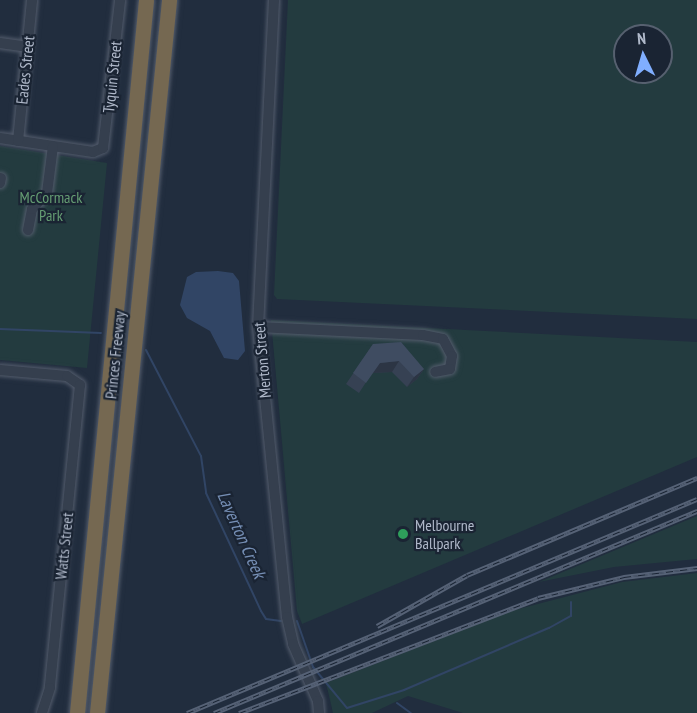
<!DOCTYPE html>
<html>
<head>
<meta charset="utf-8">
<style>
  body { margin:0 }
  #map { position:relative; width:697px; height:713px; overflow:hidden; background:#212d3e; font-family:"PT Sans Narrow",sans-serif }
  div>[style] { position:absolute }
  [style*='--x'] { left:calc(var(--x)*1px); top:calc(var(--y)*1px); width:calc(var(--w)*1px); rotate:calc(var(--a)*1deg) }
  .green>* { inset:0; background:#233b3f }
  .water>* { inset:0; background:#314565 }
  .stream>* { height:2px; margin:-1px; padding:0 1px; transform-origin:1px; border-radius:1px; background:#314565 }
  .roads { filter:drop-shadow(0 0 2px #535c6c) drop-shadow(0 0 2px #535c6c) }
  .minor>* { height:10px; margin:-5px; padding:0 5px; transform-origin:5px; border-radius:5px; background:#353f4e }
  .highway>* { height:15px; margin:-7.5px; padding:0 7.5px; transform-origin:7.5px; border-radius:7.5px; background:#756851 }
  .rail>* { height:4.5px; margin-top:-2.25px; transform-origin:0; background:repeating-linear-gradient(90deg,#1a2433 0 7px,#566276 0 14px); box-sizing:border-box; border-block:2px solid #566276 }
  .wall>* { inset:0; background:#364153 }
  .shaded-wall>* { inset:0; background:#2c3544 }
  .building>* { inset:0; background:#3f4c61 }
  .dots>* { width:16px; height:16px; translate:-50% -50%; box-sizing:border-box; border:3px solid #1a2433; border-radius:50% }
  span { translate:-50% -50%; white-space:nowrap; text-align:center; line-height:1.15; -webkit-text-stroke:4.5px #1a2433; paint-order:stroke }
  .street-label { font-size:16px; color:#b0b9ca }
  .park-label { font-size:16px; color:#659d73 }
  .poi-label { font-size:16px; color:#b0b9ca }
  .left { translate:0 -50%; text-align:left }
  .water-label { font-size:18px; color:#758eb4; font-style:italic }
  .north { position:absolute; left:613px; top:24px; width:60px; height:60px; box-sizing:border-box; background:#1a2433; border:2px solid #56606f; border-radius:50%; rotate:355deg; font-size:16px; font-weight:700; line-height:24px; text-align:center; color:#b0b9ca }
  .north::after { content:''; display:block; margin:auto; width:21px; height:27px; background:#80aeff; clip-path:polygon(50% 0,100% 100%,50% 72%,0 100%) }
</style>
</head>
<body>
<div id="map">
  <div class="green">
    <i style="clip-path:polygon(evenodd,288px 0,697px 0,697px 319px,277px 299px,274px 295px,288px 0,625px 36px,661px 36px,661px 72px,625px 72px,625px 36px)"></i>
    <i style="clip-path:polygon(0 146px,107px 163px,87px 368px,0 360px)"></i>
    <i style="clip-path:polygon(271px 320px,697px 342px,697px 457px,302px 624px,297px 611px)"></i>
    <i style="clip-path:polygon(697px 516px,697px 559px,614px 567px,539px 582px)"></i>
    <i style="clip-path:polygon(697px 573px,697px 713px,463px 713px,408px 696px,372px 713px,333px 713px,326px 683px,511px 611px,622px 582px)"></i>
  </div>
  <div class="water">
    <i style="clip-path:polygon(218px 271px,233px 273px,239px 281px,245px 351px,238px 360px,224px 358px,210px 331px,187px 318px,180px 305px,187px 277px,196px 272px)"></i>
  </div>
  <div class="stream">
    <i style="--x:0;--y:329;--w:101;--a:2.3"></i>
    <i style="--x:146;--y:350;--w:119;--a:62.6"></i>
    <i style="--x:201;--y:456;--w:37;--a:82"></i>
    <i style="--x:206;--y:493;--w:130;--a:65"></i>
    <i style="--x:261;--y:611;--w:9;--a:58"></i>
    <i style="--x:266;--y:619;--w:15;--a:8"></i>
    <i style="--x:297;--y:621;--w:49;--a:70.8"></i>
    <i style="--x:313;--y:667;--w:53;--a:50.3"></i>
    <i style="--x:347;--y:708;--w:60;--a:-17.5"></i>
    <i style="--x:404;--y:690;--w:158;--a:-23.2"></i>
    <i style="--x:549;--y:628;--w:25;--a:-29"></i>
    <i style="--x:571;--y:616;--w:14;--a:-90"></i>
    <i style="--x:397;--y:703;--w:17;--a:36"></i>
  </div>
  <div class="roads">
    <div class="minor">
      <i style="--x:274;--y:0;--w:327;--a:92.8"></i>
      <i style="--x:258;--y:327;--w:291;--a:84.3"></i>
      <i style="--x:287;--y:617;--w:28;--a:77"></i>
      <i style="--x:293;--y:644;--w:62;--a:66.3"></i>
      <i style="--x:318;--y:701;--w:12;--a:85"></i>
      <i style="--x:0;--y:43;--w:27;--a:8"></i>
      <i style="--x:0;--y:138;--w:94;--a:8.6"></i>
      <i style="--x:93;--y:152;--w:11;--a:-22"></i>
      <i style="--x:103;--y:148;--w:149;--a:-83.4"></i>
      <i style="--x:18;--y:141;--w:142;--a:-84.3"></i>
      <i style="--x:0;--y:183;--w:5;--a:-79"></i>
      <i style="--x:28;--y:230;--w:21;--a:-79"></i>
      <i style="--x:32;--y:209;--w:22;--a:-47"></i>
      <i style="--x:47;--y:193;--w:47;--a:-82.7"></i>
      <i style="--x:258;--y:327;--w:165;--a:2.8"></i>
      <i style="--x:423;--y:335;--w:20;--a:11"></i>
      <i style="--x:443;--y:339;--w:19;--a:62"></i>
      <i style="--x:452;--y:356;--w:13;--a:99"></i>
      <i style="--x:450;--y:369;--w:15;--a:169"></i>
      <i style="--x:0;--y:370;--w:67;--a:5.1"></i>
      <i style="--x:67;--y:376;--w:16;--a:35"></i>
      <i style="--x:80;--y:385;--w:304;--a:95.7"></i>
      <i style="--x:50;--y:688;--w:26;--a:108"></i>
    </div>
    <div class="highway">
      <i style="--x:77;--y:713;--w:716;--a:-84.47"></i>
      <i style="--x:97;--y:713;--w:717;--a:-84.23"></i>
    </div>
  </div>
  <div class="rail">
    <i style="--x:377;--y:626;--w:103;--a:-29.5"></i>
    <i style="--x:467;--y:575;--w:250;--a:-22.9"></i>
    <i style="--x:187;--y:713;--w:553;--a:-22.76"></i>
    <i style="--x:214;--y:713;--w:524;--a:-22.7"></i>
    <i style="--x:239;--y:713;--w:320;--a:-21"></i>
    <i style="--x:538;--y:598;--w:89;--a:-13.7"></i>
    <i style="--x:624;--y:577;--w:74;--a:-7"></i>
  </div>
  <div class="wall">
    <i style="clip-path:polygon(373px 344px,424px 369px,417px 379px,407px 387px,392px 372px,372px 373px,359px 393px,346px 384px)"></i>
  </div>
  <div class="shaded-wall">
    <i style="clip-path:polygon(399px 361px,392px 372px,372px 373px,380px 363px)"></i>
    <i style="clip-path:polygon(424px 369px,417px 379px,407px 387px,414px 377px)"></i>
  </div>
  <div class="building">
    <i style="clip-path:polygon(401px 342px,424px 369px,414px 377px,399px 361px,380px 363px,366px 383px,353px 373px,373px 344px)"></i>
  </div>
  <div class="dots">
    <i style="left:403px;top:534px;background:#2e9e5b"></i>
  </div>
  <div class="street-label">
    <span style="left:25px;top:70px;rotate:-84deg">Eades Street</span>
    <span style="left:112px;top:77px;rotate:-84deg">Tyquin Street</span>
    <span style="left:115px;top:355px;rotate:-84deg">Princes Freeway</span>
    <span style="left:262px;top:360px;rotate:-95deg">Merton Street</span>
    <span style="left:64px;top:546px;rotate:-84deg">Watts Street</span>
  </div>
  <div class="park-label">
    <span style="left:51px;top:206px">McCormack<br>Park</span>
  </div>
  <div class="poi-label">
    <span class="left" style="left:415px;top:534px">Melbourne<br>Ballpark</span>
  </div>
  <div class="water-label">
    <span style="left:241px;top:535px;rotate:66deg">Laverton Creek</span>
  </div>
  <div class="north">N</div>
</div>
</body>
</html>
